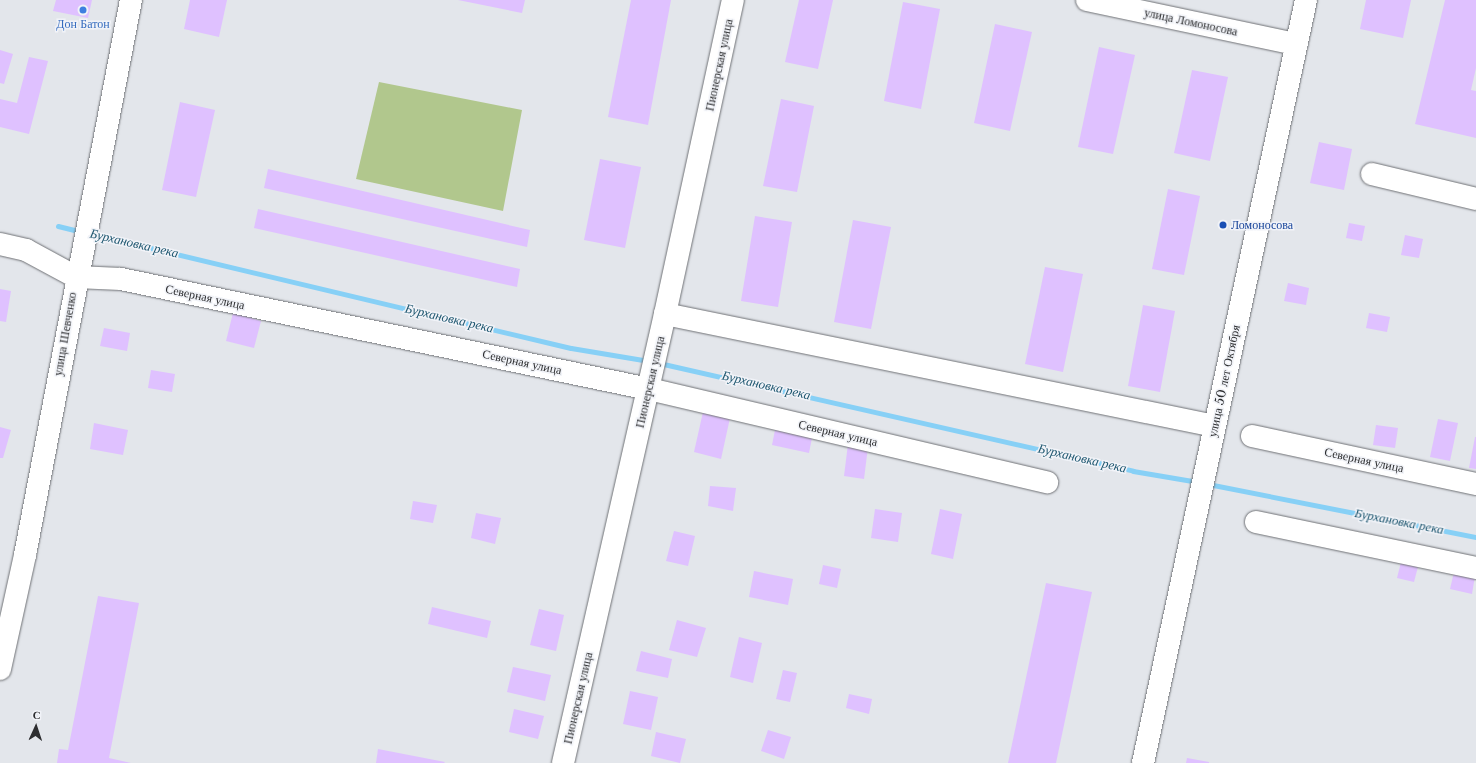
<!DOCTYPE html>
<html>
<head>
<meta charset="utf-8">
<style>
  body { margin:0 }
  #map { position:relative; width:1476px; height:763px; overflow:hidden; background:#e3e6eb; font-family:"Libre Baskerville",serif }
  div>[style] { position:absolute }
  [style*='--x'] { left:calc(var(--x)*1px); top:calc(var(--y)*1px); width:calc(var(--w)*1px); rotate:calc(var(--a)*1deg) }
  .green>* { inset:0; background:#b1c78d }
  .stream>* { height:5px; margin:-2.5px; padding:0 2.5px; transform-origin:2.5px; border-radius:2.5px; background:#87d0f6 }
  .building>* { inset:0; background:#dfc1ff }
  .roads { filter:drop-shadow(0 0 1px #6f7175) drop-shadow(0 0 1px #6f7175) }
  .minor>* { height:22px; margin:-11px; padding:0 11px; transform-origin:11px; border-radius:11px; background:#fff }
  .major>* { height:22px; margin:-11px; padding:0 11px; transform-origin:11px; border-radius:11px; background:#fff }
  .dots>* { width:11px; height:11px; translate:-50% -50%; box-sizing:border-box; border:2px solid #f1f3f8; border-radius:50% }
  span { translate:-50% -50%; white-space:nowrap; text-align:center; line-height:1.15; -webkit-text-stroke:3px #f1f3f8; paint-order:stroke }
  .street-label { font-size:12px; color:#2d2e30 }
  .shop-label { font-size:12px; color:#366cbe }
  .transit-label { font-size:12px; color:#164399 }
  .left { translate:0 -50%; text-align:left }
  .water-label { font-size:13px; color:#1d566f; font-style:italic }
  .north { position:absolute; left:16px; top:707px; width:40px; height:40px; -webkit-text-stroke:3px #f1f3f8; paint-order:stroke; rotate:3deg; font-size:11px; font-weight:700; line-height:16px; text-align:center; color:#2d2e30 }
  .north::after { content:''; display:block; margin:auto; width:14px; height:18px; background:#2d2e30; clip-path:polygon(50% 0,100% 100%,50% 72%,0 100%) }
</style>
</head>
<body>
<div id="map">
  <div class="green">
    <i style="clip-path:polygon(379px 82px,522px 110px,503px 211px,356px 179px)"></i>
  </div>
  <div class="stream">
    <i style="--x:58;--y:226;--w:25;--a:14"></i>
    <i style="--x:92;--y:234;--w:492;--a:13.4"></i>
    <i style="--x:571;--y:348;--w:79;--a:9.5"></i>
    <i style="--x:659;--y:363;--w:486;--a:12.8"></i>
    <i style="--x:1133;--y:471;--w:66;--a:9.6"></i>
    <i style="--x:1208;--y:484;--w:273;--a:11.2"></i>
  </div>
  <div class="building">
    <i style="clip-path:polygon(56px 0,92px 0,88px 18px,53px 11px)"></i>
    <i style="clip-path:polygon(190px 0,227px 0,219px 37px,184px 29px)"></i>
    <i style="clip-path:polygon(458px 0,525px 0,522px 13px)"></i>
    <i style="clip-path:polygon(631px 0,671px 0,648px 125px,608px 117px)"></i>
    <i style="clip-path:polygon(799px 0,833px 0,818px 69px,785px 62px)"></i>
    <i style="clip-path:polygon(1366px 0,1411px 0,1403px 38px,1360px 29px)"></i>
    <i style="clip-path:polygon(1445px 0,1476px 0,1476px 68px,1471px 90px,1476px 91px,1476px 138px,1415px 124px)"></i>
    <i style="clip-path:polygon(903px 2px,940px 9px,921px 109px,884px 101px)"></i>
    <i style="clip-path:polygon(995px 24px,1032px 32px,1010px 131px,974px 123px)"></i>
    <i style="clip-path:polygon(1099px 47px,1135px 55px,1113px 154px,1078px 147px)"></i>
    <i style="clip-path:polygon(0 50px,13px 54px,4px 84px,0 83px)"></i>
    <i style="clip-path:polygon(29px 57px,48px 61px,29px 134px,0 127px,0 99px,17px 103px)"></i>
    <i style="clip-path:polygon(1192px 70px,1228px 77px,1210px 161px,1174px 153px)"></i>
    <i style="clip-path:polygon(781px 99px,814px 106px,797px 192px,763px 186px)"></i>
    <i style="clip-path:polygon(180px 102px,215px 110px,196px 197px,162px 190px)"></i>
    <i style="clip-path:polygon(1319px 142px,1352px 149px,1344px 190px,1310px 183px)"></i>
    <i style="clip-path:polygon(600px 159px,641px 167px,625px 248px,584px 240px)"></i>
    <i style="clip-path:polygon(268px 169px,530px 230px,527px 247px,264px 188px)"></i>
    <i style="clip-path:polygon(1168px 189px,1200px 196px,1184px 275px,1152px 269px)"></i>
    <i style="clip-path:polygon(258px 209px,520px 269px,517px 287px,254px 228px)"></i>
    <i style="clip-path:polygon(755px 216px,792px 222px,778px 307px,741px 301px)"></i>
    <i style="clip-path:polygon(853px 220px,891px 227px,871px 329px,834px 322px)"></i>
    <i style="clip-path:polygon(1349px 223px,1365px 226px,1362px 241px,1346px 238px)"></i>
    <i style="clip-path:polygon(1405px 235px,1423px 239px,1419px 258px,1401px 255px)"></i>
    <i style="clip-path:polygon(1045px 267px,1083px 274px,1063px 372px,1025px 364px)"></i>
    <i style="clip-path:polygon(1288px 283px,1309px 288px,1306px 305px,1284px 301px)"></i>
    <i style="clip-path:polygon(0 289px,11px 291px,6px 322px,0 321px)"></i>
    <i style="clip-path:polygon(1143px 305px,1175px 311px,1160px 392px,1128px 386px)"></i>
    <i style="clip-path:polygon(233px 313px,261px 321px,254px 348px,226px 341px)"></i>
    <i style="clip-path:polygon(1369px 313px,1390px 317px,1387px 332px,1366px 328px)"></i>
    <i style="clip-path:polygon(104px 328px,130px 333px,127px 351px,100px 346px)"></i>
    <i style="clip-path:polygon(151px 370px,175px 374px,172px 392px,148px 388px)"></i>
    <i style="clip-path:polygon(703px 412px,730px 418px,721px 459px,694px 452px)"></i>
    <i style="clip-path:polygon(1438px 419px,1458px 423px,1450px 461px,1430px 457px)"></i>
    <i style="clip-path:polygon(94px 423px,128px 430px,123px 455px,90px 449px)"></i>
    <i style="clip-path:polygon(1376px 425px,1398px 428px,1395px 448px,1373px 445px)"></i>
    <i style="clip-path:polygon(0 427px,11px 430px,3px 458px,0 458px)"></i>
    <i style="clip-path:polygon(775px 430px,812px 438px,809px 453px,772px 445px)"></i>
    <i style="clip-path:polygon(1475px 437px,1476px 437px,1476px 469px,1469px 468px)"></i>
    <i style="clip-path:polygon(848px 444px,868px 447px,864px 479px,844px 476px)"></i>
    <i style="clip-path:polygon(710px 486px,736px 488px,733px 511px,708px 506px)"></i>
    <i style="clip-path:polygon(413px 501px,437px 505px,433px 523px,410px 519px)"></i>
    <i style="clip-path:polygon(875px 509px,902px 513px,898px 542px,871px 538px)"></i>
    <i style="clip-path:polygon(940px 509px,962px 514px,953px 559px,931px 554px)"></i>
    <i style="clip-path:polygon(476px 513px,501px 518px,495px 544px,471px 538px)"></i>
    <i style="clip-path:polygon(674px 531px,695px 536px,688px 566px,666px 561px)"></i>
    <i style="clip-path:polygon(1402px 558px,1419px 563px,1414px 582px,1397px 578px)"></i>
    <i style="clip-path:polygon(823px 565px,841px 569px,837px 588px,819px 584px)"></i>
    <i style="clip-path:polygon(754px 571px,793px 579px,788px 605px,749px 597px)"></i>
    <i style="clip-path:polygon(1454px 572px,1475px 576px,1472px 594px,1450px 589px)"></i>
    <i style="clip-path:polygon(1046px 583px,1092px 592px,1056px 763px,1008px 763px)"></i>
    <i style="clip-path:polygon(98px 596px,139px 603px,109px 758px,131px 763px,57px 763px,59px 749px,68px 750px)"></i>
    <i style="clip-path:polygon(432px 607px,491px 621px,487px 638px,428px 624px)"></i>
    <i style="clip-path:polygon(539px 609px,564px 615px,556px 651px,530px 645px)"></i>
    <i style="clip-path:polygon(677px 620px,706px 628px,697px 657px,669px 650px)"></i>
    <i style="clip-path:polygon(739px 637px,762px 643px,753px 683px,730px 677px)"></i>
    <i style="clip-path:polygon(641px 651px,672px 659px,668px 678px,636px 671px)"></i>
    <i style="clip-path:polygon(513px 667px,551px 675px,545px 701px,507px 692px)"></i>
    <i style="clip-path:polygon(783px 670px,797px 673px,790px 702px,776px 699px)"></i>
    <i style="clip-path:polygon(630px 691px,658px 697px,651px 730px,623px 724px)"></i>
    <i style="clip-path:polygon(849px 694px,872px 699px,869px 714px,846px 708px)"></i>
    <i style="clip-path:polygon(514px 709px,544px 716px,538px 739px,509px 732px)"></i>
    <i style="clip-path:polygon(768px 730px,791px 737px,784px 759px,761px 751px)"></i>
    <i style="clip-path:polygon(656px 732px,686px 739px,680px 763px,651px 756px)"></i>
    <i style="clip-path:polygon(378px 749px,445px 762px,444px 763px,376px 763px)"></i>
    <i style="clip-path:polygon(1187px 758px,1209px 762px,1209px 763px,1186px 763px)"></i>
  </div>
  <div class="roads">
    <div class="minor">
      <i style="--x:1087;--y:0;--w:214;--a:11.9"></i>
      <i style="--x:1372;--y:174;--w:107;--a:13.5"></i>
      <i style="--x:0;--y:244;--w:27;--a:13"></i>
      <i style="--x:26;--y:250;--w:57;--a:28.4"></i>
      <i style="--x:76;--y:277;--w:45;--a:2.5"></i>
      <i style="--x:121;--y:279;--w:539;--a:11.77"></i>
      <i style="--x:649;--y:389;--w:409;--a:13.2"></i>
      <i style="--x:665;--y:314;--w:561;--a:11.51"></i>
      <i style="--x:1252;--y:436;--w:229;--a:12.1"></i>
      <i style="--x:1256;--y:522;--w:225;--a:11.8"></i>
      <i style="--x:0;--y:669;--w:117;--a:-77.6"></i>
      <i style="--x:25;--y:555;--w:565;--a:-79.19"></i>
      <i style="--x:563;--y:763;--w:460;--a:-77.2"></i>
      <i style="--x:665;--y:314;--w:321;--a:-77.8"></i>
    </div>
    <div class="major">
      <i style="--x:1143;--y:763;--w:780;--a:-77.94"></i>
    </div>
  </div>
  <div class="dots">
    <i style="left:83px;top:10px;background:#3f7fe0"></i>
    <i style="left:1223px;top:225px;background:#1a4fb4"></i>
  </div>
  <div class="street-label">
    <span style="left:1191px;top:22px;rotate:12deg">улица Ломоносова</span>
    <span style="left:719px;top:65px;rotate:-78deg">Пионерская улица</span>
    <span style="left:205px;top:297px;rotate:12deg">Северная улица</span>
    <span style="left:65px;top:334px;rotate:-80deg">улица Шевченко</span>
    <span style="left:522px;top:362px;rotate:12deg">Северная улица</span>
    <span style="left:1224px;top:381px;rotate:-78deg">улица 50 лет Октября</span>
    <span style="left:650px;top:382px;rotate:-77deg">Пионерская улица</span>
    <span style="left:838px;top:433px;rotate:13deg">Северная улица</span>
    <span style="left:1364px;top:460px;rotate:12deg">Северная улица</span>
    <span style="left:578px;top:698px;rotate:-77deg">Пионерская улица</span>
  </div>
  <div class="shop-label">
    <span style="left:83px;top:24px">Дон Батон</span>
  </div>
  <div class="transit-label">
    <span class="left" style="left:1231px;top:225px">Ломоносова</span>
  </div>
  <div class="water-label">
    <span style="left:134px;top:244px;rotate:13deg">Бурхановка река</span>
    <span style="left:449px;top:319px;rotate:13deg">Бурхановка река</span>
    <span style="left:766px;top:386px;rotate:13deg">Бурхановка река</span>
    <span style="left:1082px;top:459px;rotate:13deg">Бурхановка река</span>
    <span style="left:1399px;top:522px;rotate:11deg">Бурхановка река</span>
  </div>
  <div class="north">С</div>
</div>
</body>
</html>
